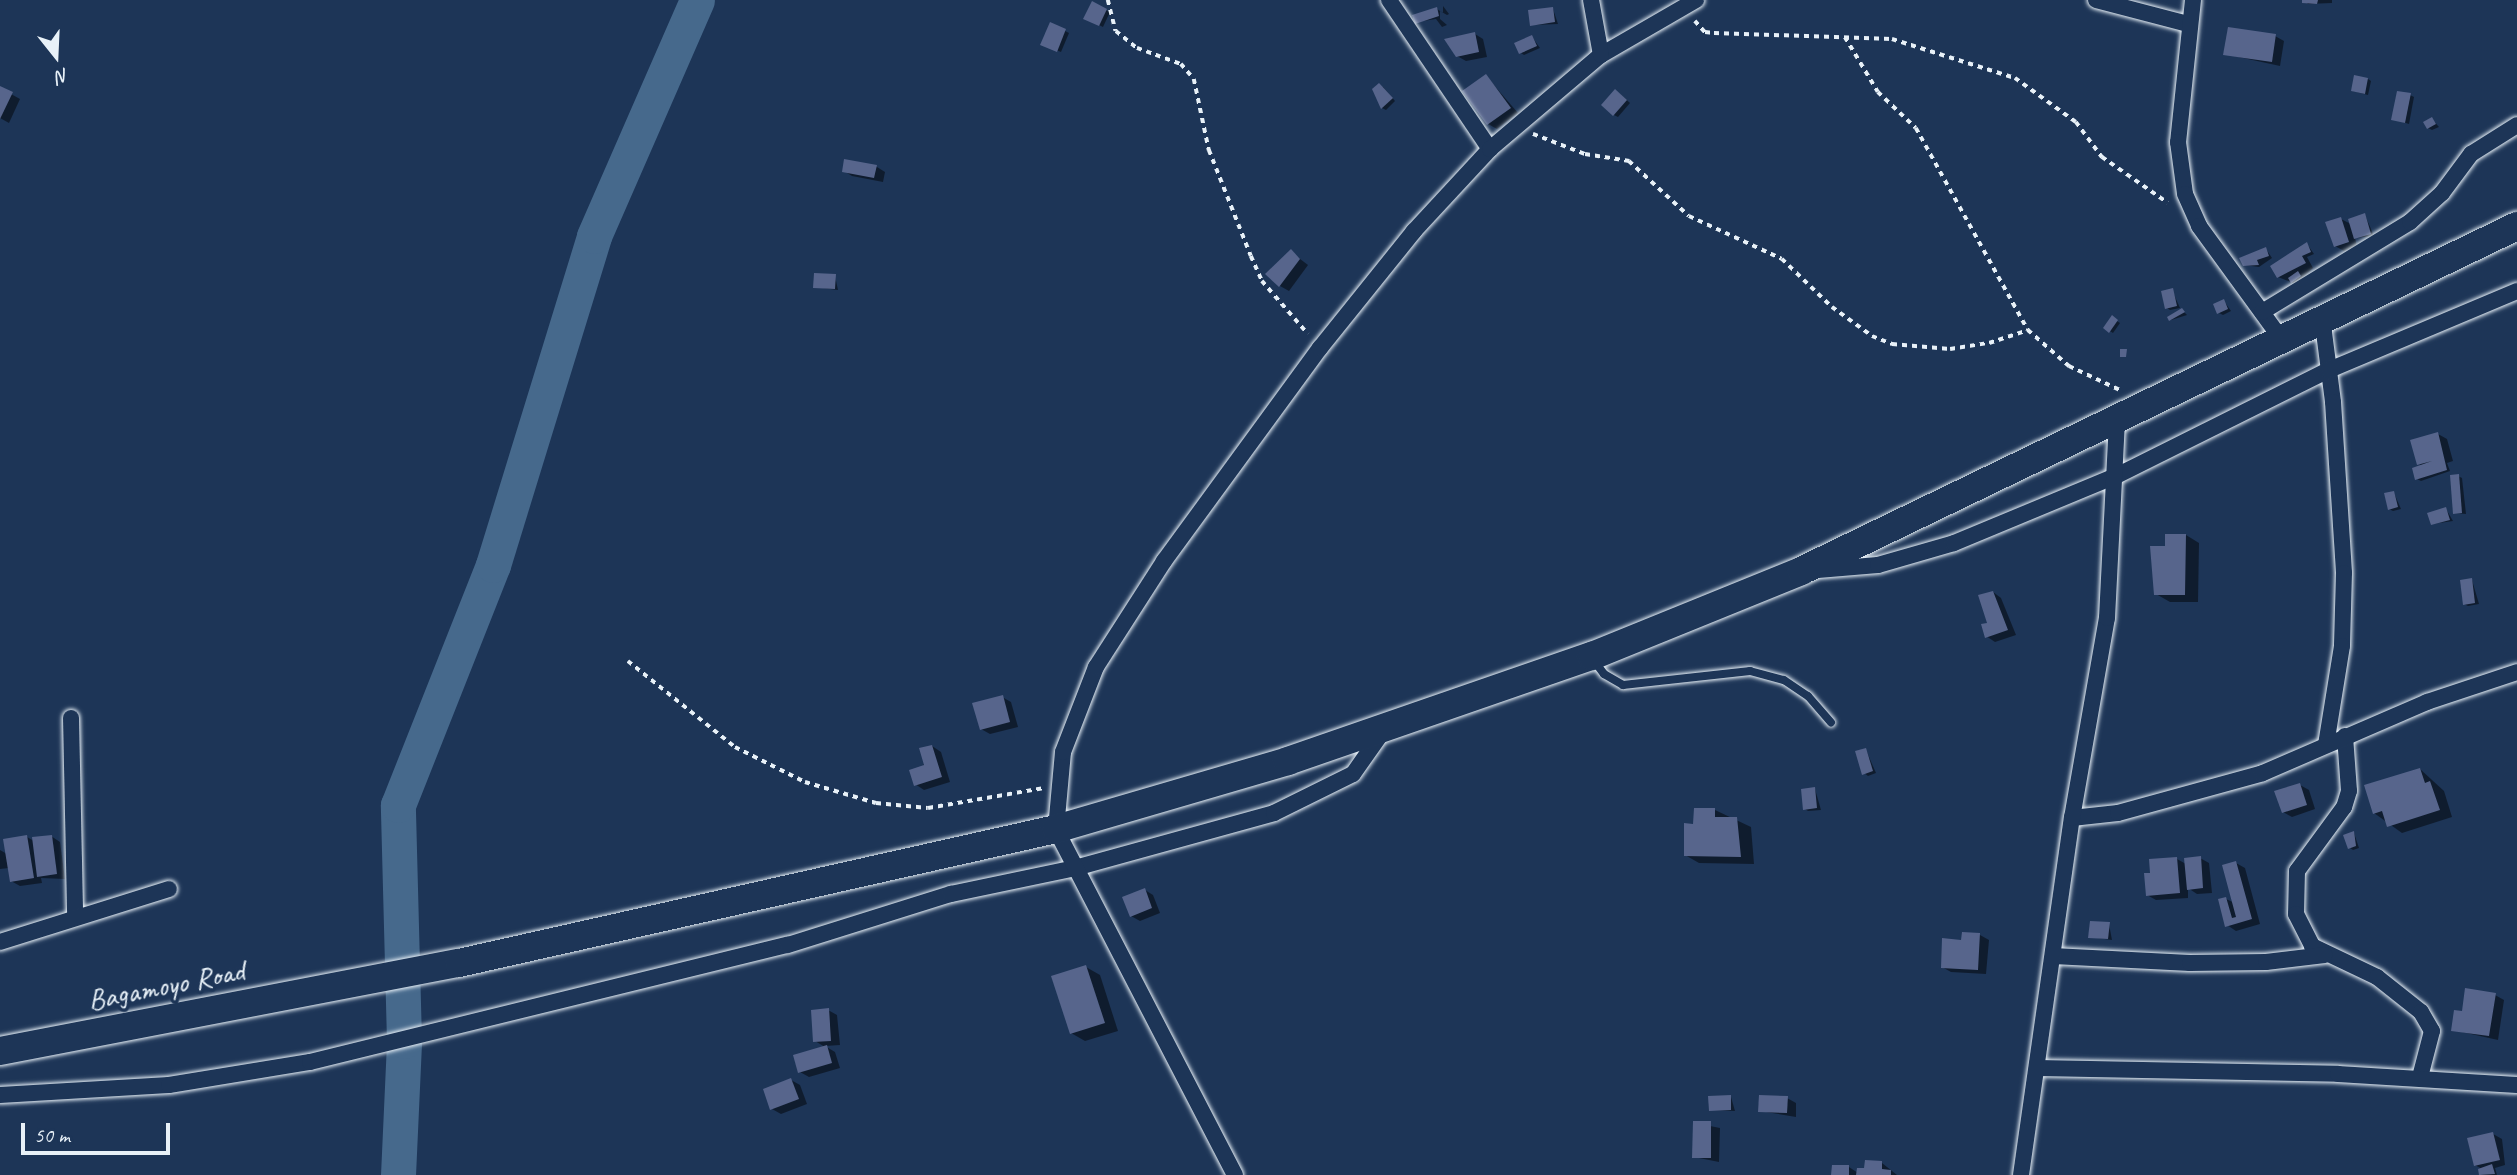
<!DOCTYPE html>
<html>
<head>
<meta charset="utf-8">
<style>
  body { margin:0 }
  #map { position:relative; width:2517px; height:1175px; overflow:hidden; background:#1d3557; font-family:Caveat,sans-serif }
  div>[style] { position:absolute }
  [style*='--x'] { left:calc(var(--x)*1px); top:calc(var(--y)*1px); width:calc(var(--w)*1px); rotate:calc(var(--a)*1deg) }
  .shadow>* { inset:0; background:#0007 }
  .river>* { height:35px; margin:-17.5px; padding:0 17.5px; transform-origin:17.5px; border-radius:17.5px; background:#46698c }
  .building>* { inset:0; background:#57658c }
  .path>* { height:3.5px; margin-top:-1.75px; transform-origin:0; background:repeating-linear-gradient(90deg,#e8f1f8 0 5px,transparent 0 10px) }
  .roads { filter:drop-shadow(0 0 2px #e8f1f8) drop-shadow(0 0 2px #e8f1f8) }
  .lane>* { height:8px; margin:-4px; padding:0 4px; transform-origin:4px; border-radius:4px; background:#1d3557 }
  .street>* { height:16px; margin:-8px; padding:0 8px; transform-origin:8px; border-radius:8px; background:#1d3557 }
  .highway>* { height:28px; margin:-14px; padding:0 14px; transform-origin:14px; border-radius:14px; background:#1d3557 }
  span { translate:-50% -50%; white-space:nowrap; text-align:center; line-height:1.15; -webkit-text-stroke:7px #1d3557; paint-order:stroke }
  .street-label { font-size:30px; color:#e8f1f8 }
  .north { position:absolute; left:21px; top:21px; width:70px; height:70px; -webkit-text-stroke:5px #1d3557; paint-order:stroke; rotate:162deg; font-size:19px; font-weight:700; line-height:28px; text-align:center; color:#e8f1f8 }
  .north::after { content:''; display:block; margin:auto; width:24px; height:32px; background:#e8f1f8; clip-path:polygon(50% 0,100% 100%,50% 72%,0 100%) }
  .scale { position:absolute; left:21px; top:1123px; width:149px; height:32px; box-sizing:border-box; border:4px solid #e8f1f8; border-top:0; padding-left:9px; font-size:21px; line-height:24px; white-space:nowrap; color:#e8f1f8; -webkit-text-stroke:5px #1d3557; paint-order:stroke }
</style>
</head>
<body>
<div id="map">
  <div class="shadow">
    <i style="clip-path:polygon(2304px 0,2332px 0,2332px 3px,2308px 4px)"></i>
    <i style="clip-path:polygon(1093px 4px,1110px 12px,1103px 27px,1085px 18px)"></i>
    <i style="clip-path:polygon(1443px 6px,1449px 14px,1447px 15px,1440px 11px,1440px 19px,1447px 25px,1442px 27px,1436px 19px,1416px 22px,1437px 9px,1443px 13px)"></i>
    <i style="clip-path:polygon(1553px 9px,1558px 24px,1532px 25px)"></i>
    <i style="clip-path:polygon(1051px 24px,1069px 33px,1061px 52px,1046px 46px)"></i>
    <i style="clip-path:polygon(1475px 34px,1483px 39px,1487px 57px,1466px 61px,1457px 56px)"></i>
    <i style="clip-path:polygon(2275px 36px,2284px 41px,2280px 66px,2225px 54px)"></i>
    <i style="clip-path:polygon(1532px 37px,1540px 48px,1524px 55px,1521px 53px)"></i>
    <i style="clip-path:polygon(1486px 76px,1518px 113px,1497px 129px,1488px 124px)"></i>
    <i style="clip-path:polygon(2368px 79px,2371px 81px,2368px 95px,2353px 91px)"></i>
    <i style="clip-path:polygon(1383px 87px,1395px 101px,1386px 110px,1382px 108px)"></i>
    <i style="clip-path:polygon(0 88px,20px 99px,9px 123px,0 118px)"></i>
    <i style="clip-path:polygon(1619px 93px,1630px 103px,1618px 117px,1614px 115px)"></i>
    <i style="clip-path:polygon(2410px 95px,2414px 97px,2409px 124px,2393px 119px)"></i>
    <i style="clip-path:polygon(2432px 119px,2439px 127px,2432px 130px,2428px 128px)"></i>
    <i style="clip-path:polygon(846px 161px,877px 167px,885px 172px,883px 182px,852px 176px,844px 171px)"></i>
    <i style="clip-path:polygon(2365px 215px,2374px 236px,2355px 238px,2357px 247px,2344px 251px,2335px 246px,2341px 219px,2351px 224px)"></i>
    <i style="clip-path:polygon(2307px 244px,2314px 254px,2307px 257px,2313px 268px,2296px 284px,2278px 277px)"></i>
    <i style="clip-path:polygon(2266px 249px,2272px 258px,2259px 267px,2244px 265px)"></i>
    <i style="clip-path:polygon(1291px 252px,1308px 265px,1289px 291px,1280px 286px)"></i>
    <i style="clip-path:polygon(835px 276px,838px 290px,815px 287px)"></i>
    <i style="clip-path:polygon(2172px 290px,2180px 308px,2170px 310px,2167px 308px)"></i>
    <i style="clip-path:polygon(2224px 301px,2231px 311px,2223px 315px,2219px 313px)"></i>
    <i style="clip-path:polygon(2182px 310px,2187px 315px,2171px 320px,2169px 318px)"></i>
    <i style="clip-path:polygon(2112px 318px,2120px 323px,2113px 333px,2105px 328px)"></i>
    <i style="clip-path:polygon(2438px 434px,2447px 439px,2453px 461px,2447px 463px,2450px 471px,2421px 481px,2417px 479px,2423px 466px,2419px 464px)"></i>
    <i style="clip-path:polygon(2458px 476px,2462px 478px,2466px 514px,2455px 513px)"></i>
    <i style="clip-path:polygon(2394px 493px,2401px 509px,2393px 511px,2389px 509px)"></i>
    <i style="clip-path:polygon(2446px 509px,2453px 521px,2432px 524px)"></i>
    <i style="clip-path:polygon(2186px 535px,2199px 543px,2198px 602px,2170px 602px,2156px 594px,2166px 548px)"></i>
    <i style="clip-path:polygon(2472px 580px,2479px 604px,2468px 606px,2464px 604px)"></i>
    <i style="clip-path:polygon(1993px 592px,2001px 598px,2016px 635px,1995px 642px,1986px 636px)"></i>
    <i style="clip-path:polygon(1002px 697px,1011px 702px,1018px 727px,990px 734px,981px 729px)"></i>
    <i style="clip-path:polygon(932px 746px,941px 752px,950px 782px,924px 790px,915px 784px)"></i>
    <i style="clip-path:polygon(1866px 750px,1876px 773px,1868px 776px,1864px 773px)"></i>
    <i style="clip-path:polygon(2420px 769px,2444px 791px,2452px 817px,2402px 833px,2374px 813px)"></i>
    <i style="clip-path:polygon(2300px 785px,2309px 790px,2315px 809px,2292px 817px,2283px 812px)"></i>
    <i style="clip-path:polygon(1815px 789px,1821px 810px,1808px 811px,1805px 809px)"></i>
    <i style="clip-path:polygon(1715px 810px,1751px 827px,1754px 864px,1699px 863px,1685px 855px,1695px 825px)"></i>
    <i style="clip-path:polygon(2354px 833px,2359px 848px,2353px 850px,2350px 848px)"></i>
    <i style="clip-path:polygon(51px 836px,60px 842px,65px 879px,41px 878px,42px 883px,20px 886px,11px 881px,9px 868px,0 869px,0 850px,7px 854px,27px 837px,34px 841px)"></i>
    <i style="clip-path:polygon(2200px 858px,2209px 863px,2212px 893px,2197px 894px,2188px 888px,2188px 898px,2156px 900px,2147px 895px,2152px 874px,2177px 859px,2186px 864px)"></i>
    <i style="clip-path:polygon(2236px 863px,2245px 868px,2260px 924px,2236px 931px,2227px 925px,2226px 899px,2235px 903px)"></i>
    <i style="clip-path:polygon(1145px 890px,1153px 895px,1160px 913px,1140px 921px,1131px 916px)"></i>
    <i style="clip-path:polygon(2109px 924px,2112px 940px,2090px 937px)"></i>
    <i style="clip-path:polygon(1980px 935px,1989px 940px,1986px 974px,1951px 972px,1942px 967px,1963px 942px)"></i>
    <i style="clip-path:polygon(1086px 967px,1100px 975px,1118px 1031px,1085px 1041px,1071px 1033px)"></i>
    <i style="clip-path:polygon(2495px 995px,2504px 1000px,2498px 1040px,2453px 1030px,2463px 1013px)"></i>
    <i style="clip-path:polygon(828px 1010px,837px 1015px,840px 1045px,825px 1046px,835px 1052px,840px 1068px,809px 1077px,800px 1072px,825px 1047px,815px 1041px)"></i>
    <i style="clip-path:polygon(791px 1080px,800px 1085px,807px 1104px,781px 1114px,772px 1109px)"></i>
    <i style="clip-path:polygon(1731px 1097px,1735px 1111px,1711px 1110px)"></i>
    <i style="clip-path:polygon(1787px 1098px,1796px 1103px,1796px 1117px,1760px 1111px)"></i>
    <i style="clip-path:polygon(1695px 1123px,1720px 1128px,1719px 1162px,1694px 1157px)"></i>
    <i style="clip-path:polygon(2493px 1134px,2502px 1139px,2505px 1165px,2495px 1168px,2497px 1175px,2481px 1175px,2482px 1169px,2475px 1165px)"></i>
    <i style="clip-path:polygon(1882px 1163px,1897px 1175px,1833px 1175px,1849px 1167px,1858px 1173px)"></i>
  </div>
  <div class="river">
    <i style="--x:398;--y:1175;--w:134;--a:-87.4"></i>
    <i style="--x:404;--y:1041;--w:236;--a:-91.5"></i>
    <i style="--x:398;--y:805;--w:258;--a:-68.4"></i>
    <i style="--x:493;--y:565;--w:344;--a:-72.9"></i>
    <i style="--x:594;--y:236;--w:257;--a:-66.4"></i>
  </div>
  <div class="building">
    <i style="clip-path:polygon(2302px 0,2318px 0,2317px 4px,2302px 3px)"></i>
    <i style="clip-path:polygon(1092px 1px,1107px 9px,1099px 26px,1083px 19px)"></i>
    <i style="clip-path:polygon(1437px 7px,1439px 16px,1415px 24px,1412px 15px)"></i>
    <i style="clip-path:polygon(1553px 7px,1555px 22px,1530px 26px,1528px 10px)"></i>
    <i style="clip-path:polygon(1050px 22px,1066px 29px,1057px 52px,1040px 45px)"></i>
    <i style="clip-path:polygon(2228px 27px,2276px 34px,2272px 62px,2223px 55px)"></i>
    <i style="clip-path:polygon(1475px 32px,1479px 52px,1456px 57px,1444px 39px)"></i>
    <i style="clip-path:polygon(1532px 35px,1537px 46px,1519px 54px,1514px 43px)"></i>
    <i style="clip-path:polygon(1486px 74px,1511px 108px,1487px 125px,1462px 91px)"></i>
    <i style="clip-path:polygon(2354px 75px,2368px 78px,2365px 94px,2351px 91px)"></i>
    <i style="clip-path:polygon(1379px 83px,1393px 98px,1381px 109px,1372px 89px)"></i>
    <i style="clip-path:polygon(0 86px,13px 92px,0 119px)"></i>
    <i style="clip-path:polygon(1615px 89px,1627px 100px,1613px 116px,1601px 105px)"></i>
    <i style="clip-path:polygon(2397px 91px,2411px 93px,2405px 123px,2391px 120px)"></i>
    <i style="clip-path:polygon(2432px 117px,2436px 124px,2427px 129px,2423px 122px)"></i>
    <i style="clip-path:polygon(844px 159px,877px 165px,874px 178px,842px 172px)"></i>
    <i style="clip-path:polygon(2365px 213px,2371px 234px,2354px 239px,2348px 219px)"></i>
    <i style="clip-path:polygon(2341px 217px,2349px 242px,2334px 247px,2325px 222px)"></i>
    <i style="clip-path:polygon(2307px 242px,2311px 252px,2302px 256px,2306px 263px,2277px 278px,2270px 266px)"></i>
    <i style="clip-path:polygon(2266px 247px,2269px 256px,2257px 260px,2259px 265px,2243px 266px,2239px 258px)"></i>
    <i style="clip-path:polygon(1291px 249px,1300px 259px,1279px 287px,1265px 274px)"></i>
    <i style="clip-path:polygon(2298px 271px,2301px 276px,2291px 283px,2288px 278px)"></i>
    <i style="clip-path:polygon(814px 273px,836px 274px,835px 289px,813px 288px)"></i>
    <i style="clip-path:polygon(2173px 288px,2177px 306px,2165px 309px,2161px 291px)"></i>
    <i style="clip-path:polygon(2224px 299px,2228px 309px,2217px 314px,2213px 304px)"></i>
    <i style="clip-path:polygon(2182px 308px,2185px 312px,2169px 321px,2167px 317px)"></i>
    <i style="clip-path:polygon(2112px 315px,2118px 320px,2109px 333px,2103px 328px)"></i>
    <i style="clip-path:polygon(2120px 349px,2127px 349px,2126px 357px,2120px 357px)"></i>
    <i style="clip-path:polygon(2438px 432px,2447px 470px,2415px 480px,2412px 468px,2432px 461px,2417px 465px,2410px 440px)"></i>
    <i style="clip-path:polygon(2459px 474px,2462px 513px,2453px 514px,2450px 475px)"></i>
    <i style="clip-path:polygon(2394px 491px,2398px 507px,2388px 510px,2384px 493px)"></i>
    <i style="clip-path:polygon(2446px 507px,2450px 520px,2431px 525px,2427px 513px)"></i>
    <i style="clip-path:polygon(2165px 534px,2186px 534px,2185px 595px,2154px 595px,2150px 546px,2165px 546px)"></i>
    <i style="clip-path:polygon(2472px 578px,2475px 603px,2463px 605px,2460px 580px)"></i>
    <i style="clip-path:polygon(1993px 591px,2008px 630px,1985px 638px,1981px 624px,1987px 623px,1978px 595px)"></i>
    <i style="clip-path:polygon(1003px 695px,1010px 722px,980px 730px,972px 703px)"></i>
    <i style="clip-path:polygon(932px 745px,942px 777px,914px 786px,909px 770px,924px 765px,919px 748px)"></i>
    <i style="clip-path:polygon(1866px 748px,1873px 771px,1862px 775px,1855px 751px)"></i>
    <i style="clip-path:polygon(2420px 768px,2425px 783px,2430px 781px,2440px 810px,2387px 827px,2382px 811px,2373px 814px,2364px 785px)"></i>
    <i style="clip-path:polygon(2300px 783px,2307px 805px,2282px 813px,2274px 791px)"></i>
    <i style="clip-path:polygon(1815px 787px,1817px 808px,1803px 810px,1801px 789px)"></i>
    <i style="clip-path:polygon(1694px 808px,1715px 808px,1715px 817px,1737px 817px,1741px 857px,1684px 856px,1684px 823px,1693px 824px)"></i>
    <i style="clip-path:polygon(2354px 831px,2356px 846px,2348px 849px,2343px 835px)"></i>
    <i style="clip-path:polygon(27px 835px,34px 878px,10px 882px,3px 839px)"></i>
    <i style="clip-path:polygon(52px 835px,57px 874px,37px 877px,32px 837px)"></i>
    <i style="clip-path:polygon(2201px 856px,2203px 888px,2187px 890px,2184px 858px)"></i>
    <i style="clip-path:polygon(2177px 857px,2180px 893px,2146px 896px,2144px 873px,2150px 873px,2149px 859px)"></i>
    <i style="clip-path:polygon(2236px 861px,2252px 919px,2225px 927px,2218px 899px,2226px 897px,2232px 918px,2236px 917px,2222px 865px)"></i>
    <i style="clip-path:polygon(1145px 888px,1152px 908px,1130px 917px,1122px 897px)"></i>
    <i style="clip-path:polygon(2090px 921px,2110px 922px,2108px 939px,2088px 938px)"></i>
    <i style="clip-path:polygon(1962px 932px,1980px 933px,1978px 970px,1941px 968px,1942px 938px,1961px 940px)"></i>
    <i style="clip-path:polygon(1086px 965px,1105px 1023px,1070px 1034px,1051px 976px)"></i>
    <i style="clip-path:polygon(2465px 988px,2496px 993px,2489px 1036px,2451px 1031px,2454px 1010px,2462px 1011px)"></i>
    <i style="clip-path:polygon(829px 1008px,831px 1041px,813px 1042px,811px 1010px)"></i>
    <i style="clip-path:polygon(827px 1045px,832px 1063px,798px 1073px,793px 1055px)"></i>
    <i style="clip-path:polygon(791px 1078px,799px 1099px,770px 1110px,763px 1089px)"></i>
    <i style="clip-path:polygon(1731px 1095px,1731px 1110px,1709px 1111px,1708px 1096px)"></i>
    <i style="clip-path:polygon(1759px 1095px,1788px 1096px,1787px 1113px,1758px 1112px)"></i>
    <i style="clip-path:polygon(1693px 1121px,1711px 1121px,1711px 1158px,1692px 1158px)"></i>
    <i style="clip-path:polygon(2493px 1132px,2500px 1160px,2474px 1166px,2467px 1138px)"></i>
    <i style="clip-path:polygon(1865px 1160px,1882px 1161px,1882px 1169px,1891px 1170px,1891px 1175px,1856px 1175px,1857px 1168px,1864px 1168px)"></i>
    <i style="clip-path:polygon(2492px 1164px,2495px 1174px,2479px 1175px,2478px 1169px)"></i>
    <i style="clip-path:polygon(1832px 1165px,1849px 1165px,1849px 1175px,1831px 1175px)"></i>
  </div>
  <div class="path">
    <i style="--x:1108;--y:0;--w:32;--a:76"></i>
    <i style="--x:1116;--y:31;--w:27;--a:39"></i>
    <i style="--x:1137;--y:48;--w:47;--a:20"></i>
    <i style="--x:1181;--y:64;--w:20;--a:49"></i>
    <i style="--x:1194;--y:79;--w:73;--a:78.1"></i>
    <i style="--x:1209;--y:150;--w:114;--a:68.4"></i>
    <i style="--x:1251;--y:256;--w:27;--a:66"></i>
    <i style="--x:1262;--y:281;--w:70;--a:49"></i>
    <i style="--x:1695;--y:21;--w:15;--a:48"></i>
    <i style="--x:1705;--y:32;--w:9;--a:6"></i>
    <i style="--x:1714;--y:33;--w:178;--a:1.9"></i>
    <i style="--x:1892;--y:39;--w:129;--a:17.6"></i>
    <i style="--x:2015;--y:78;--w:75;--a:35.8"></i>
    <i style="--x:2076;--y:122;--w:44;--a:53.4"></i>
    <i style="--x:2102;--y:157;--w:80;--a:34.9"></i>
    <i style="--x:1845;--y:37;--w:64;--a:59"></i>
    <i style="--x:1878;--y:92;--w:52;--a:43.5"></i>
    <i style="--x:1916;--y:128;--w:231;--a:61"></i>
    <i style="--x:2028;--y:330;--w:55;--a:41.3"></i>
    <i style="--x:2069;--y:366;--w:56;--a:25.2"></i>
    <i style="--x:1533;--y:134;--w:56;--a:21"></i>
    <i style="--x:1585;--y:154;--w:45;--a:9"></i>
    <i style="--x:1629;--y:161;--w:81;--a:42.5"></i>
    <i style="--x:1689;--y:216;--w:102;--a:24.8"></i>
    <i style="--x:1782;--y:259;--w:69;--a:43.8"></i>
    <i style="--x:1832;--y:307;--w:49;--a:35.9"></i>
    <i style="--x:1872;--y:336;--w:22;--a:22"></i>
    <i style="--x:1892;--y:344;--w:58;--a:4.9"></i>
    <i style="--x:1950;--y:349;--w:39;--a:-9"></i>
    <i style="--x:1989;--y:343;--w:41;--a:-18.4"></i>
    <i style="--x:628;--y:661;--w:137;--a:38.8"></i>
    <i style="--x:735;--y:747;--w:78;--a:26.6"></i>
    <i style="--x:805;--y:782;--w:74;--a:16.5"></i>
    <i style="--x:876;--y:803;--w:52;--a:5.5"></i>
    <i style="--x:928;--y:808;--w:118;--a:-9.8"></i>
  </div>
  <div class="roads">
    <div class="lane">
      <i style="--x:1595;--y:662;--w:15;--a:53"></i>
      <i style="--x:1604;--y:674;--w:22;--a:30"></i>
      <i style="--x:1623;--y:685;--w:128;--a:-6.3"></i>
      <i style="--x:1750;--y:671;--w:35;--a:15"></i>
      <i style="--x:1784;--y:680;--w:29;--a:34"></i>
      <i style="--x:1808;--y:696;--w:35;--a:49"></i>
    </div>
    <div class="street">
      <i style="--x:1389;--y:0;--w:180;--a:55.9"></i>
      <i style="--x:2096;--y:0;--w:95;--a:14.6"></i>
      <i style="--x:2193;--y:0;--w:143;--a:96"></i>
      <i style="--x:2178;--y:142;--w:52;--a:82.3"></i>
      <i style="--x:2185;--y:194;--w:35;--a:66"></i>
      <i style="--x:2199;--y:226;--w:137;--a:53.9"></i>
      <i style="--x:1601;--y:55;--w:110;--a:-30.1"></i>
      <i style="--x:2262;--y:312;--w:173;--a:-31.3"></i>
      <i style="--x:2410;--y:222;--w:43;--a:-42.2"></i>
      <i style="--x:2442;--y:193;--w:49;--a:-53.4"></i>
      <i style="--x:2471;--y:154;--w:54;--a:-32.2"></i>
      <i style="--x:2322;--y:317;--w:86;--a:82.6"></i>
      <i style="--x:2333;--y:402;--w:171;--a:86.3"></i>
      <i style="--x:2344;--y:573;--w:73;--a:91.6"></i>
      <i style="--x:2342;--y:646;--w:100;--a:99.2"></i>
      <i style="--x:1818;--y:570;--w:60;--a:-4.8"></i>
      <i style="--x:1878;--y:565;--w:79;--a:-16.1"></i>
      <i style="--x:1954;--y:543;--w:175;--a:-22.5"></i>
      <i style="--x:2116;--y:476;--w:238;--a:-26.5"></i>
      <i style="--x:2329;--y:370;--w:204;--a:-22.8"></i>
      <i style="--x:71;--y:718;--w:197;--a:88.8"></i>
      <i style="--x:2345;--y:736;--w:55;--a:85.8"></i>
      <i style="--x:2349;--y:791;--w:17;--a:107"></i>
      <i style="--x:2344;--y:807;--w:79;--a:126.3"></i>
      <i style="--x:2297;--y:871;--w:43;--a:91.3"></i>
      <i style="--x:2296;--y:914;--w:36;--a:63"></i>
      <i style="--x:2312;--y:946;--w:72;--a:25.5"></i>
      <i style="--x:2377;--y:977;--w:56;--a:38.5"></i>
      <i style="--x:2421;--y:1012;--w:22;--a:60"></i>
      <i style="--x:2432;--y:1031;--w:48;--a:104.6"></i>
      <i style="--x:2072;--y:818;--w:46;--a:-6.2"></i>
      <i style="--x:2118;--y:813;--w:150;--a:-15.4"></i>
      <i style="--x:2263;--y:773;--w:179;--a:-23.4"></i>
      <i style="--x:2427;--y:702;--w:95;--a:-18.4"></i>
      <i style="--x:0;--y:942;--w:177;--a:-17.4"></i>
      <i style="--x:2053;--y:956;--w:137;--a:2.9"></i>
      <i style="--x:2190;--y:963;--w:76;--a:-0.8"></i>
      <i style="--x:2266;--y:962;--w:59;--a:-6.8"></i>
      <i style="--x:2038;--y:1068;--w:300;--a:1.1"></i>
      <i style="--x:2338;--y:1074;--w:179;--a:3.5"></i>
      <i style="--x:0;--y:1095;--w:169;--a:-3.4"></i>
      <i style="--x:169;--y:1085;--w:143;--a:-9.3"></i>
      <i style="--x:310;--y:1062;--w:492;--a:-13.8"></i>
      <i style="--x:788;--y:945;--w:171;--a:-17.4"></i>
      <i style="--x:951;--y:894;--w:127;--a:-11.8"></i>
      <i style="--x:1075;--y:868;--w:206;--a:-15.4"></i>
      <i style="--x:1274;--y:813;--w:88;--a:-26.3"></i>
      <i style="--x:1353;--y:774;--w:57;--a:-54.9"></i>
      <i style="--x:1235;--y:1175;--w:390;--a:-117.4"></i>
      <i style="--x:1056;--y:829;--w:77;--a:-84.8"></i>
      <i style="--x:1063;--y:752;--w:91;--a:-68.8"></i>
      <i style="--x:1096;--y:667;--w:126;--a:-57.3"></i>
      <i style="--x:1164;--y:561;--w:264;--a:-53.8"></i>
      <i style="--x:1320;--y:348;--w:150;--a:-51.2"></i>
      <i style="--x:1414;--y:231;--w:112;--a:-47.2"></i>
      <i style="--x:1490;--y:149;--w:145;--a:-40.3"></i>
      <i style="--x:1601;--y:55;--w:56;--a:-100.3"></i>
      <i style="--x:2021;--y:1175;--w:361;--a:-81.9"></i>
      <i style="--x:2072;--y:818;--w:203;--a:-80.1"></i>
      <i style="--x:2107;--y:618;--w:198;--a:-87.1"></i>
    </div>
    <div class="highway">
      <i style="--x:0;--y:1051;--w:467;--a:-10.9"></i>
      <i style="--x:459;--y:963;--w:612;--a:-12.65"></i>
      <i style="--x:1056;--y:829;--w:242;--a:-16.3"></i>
      <i style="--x:1288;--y:761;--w:322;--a:-19.1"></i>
      <i style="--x:1592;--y:656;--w:226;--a:-22.1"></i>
      <i style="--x:1801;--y:571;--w:795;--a:-25.73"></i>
    </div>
  </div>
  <div class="street-label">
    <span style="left:166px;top:985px;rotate:-11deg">Bagamoyo Road</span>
  </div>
  <div class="north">N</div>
  <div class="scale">50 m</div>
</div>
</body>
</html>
